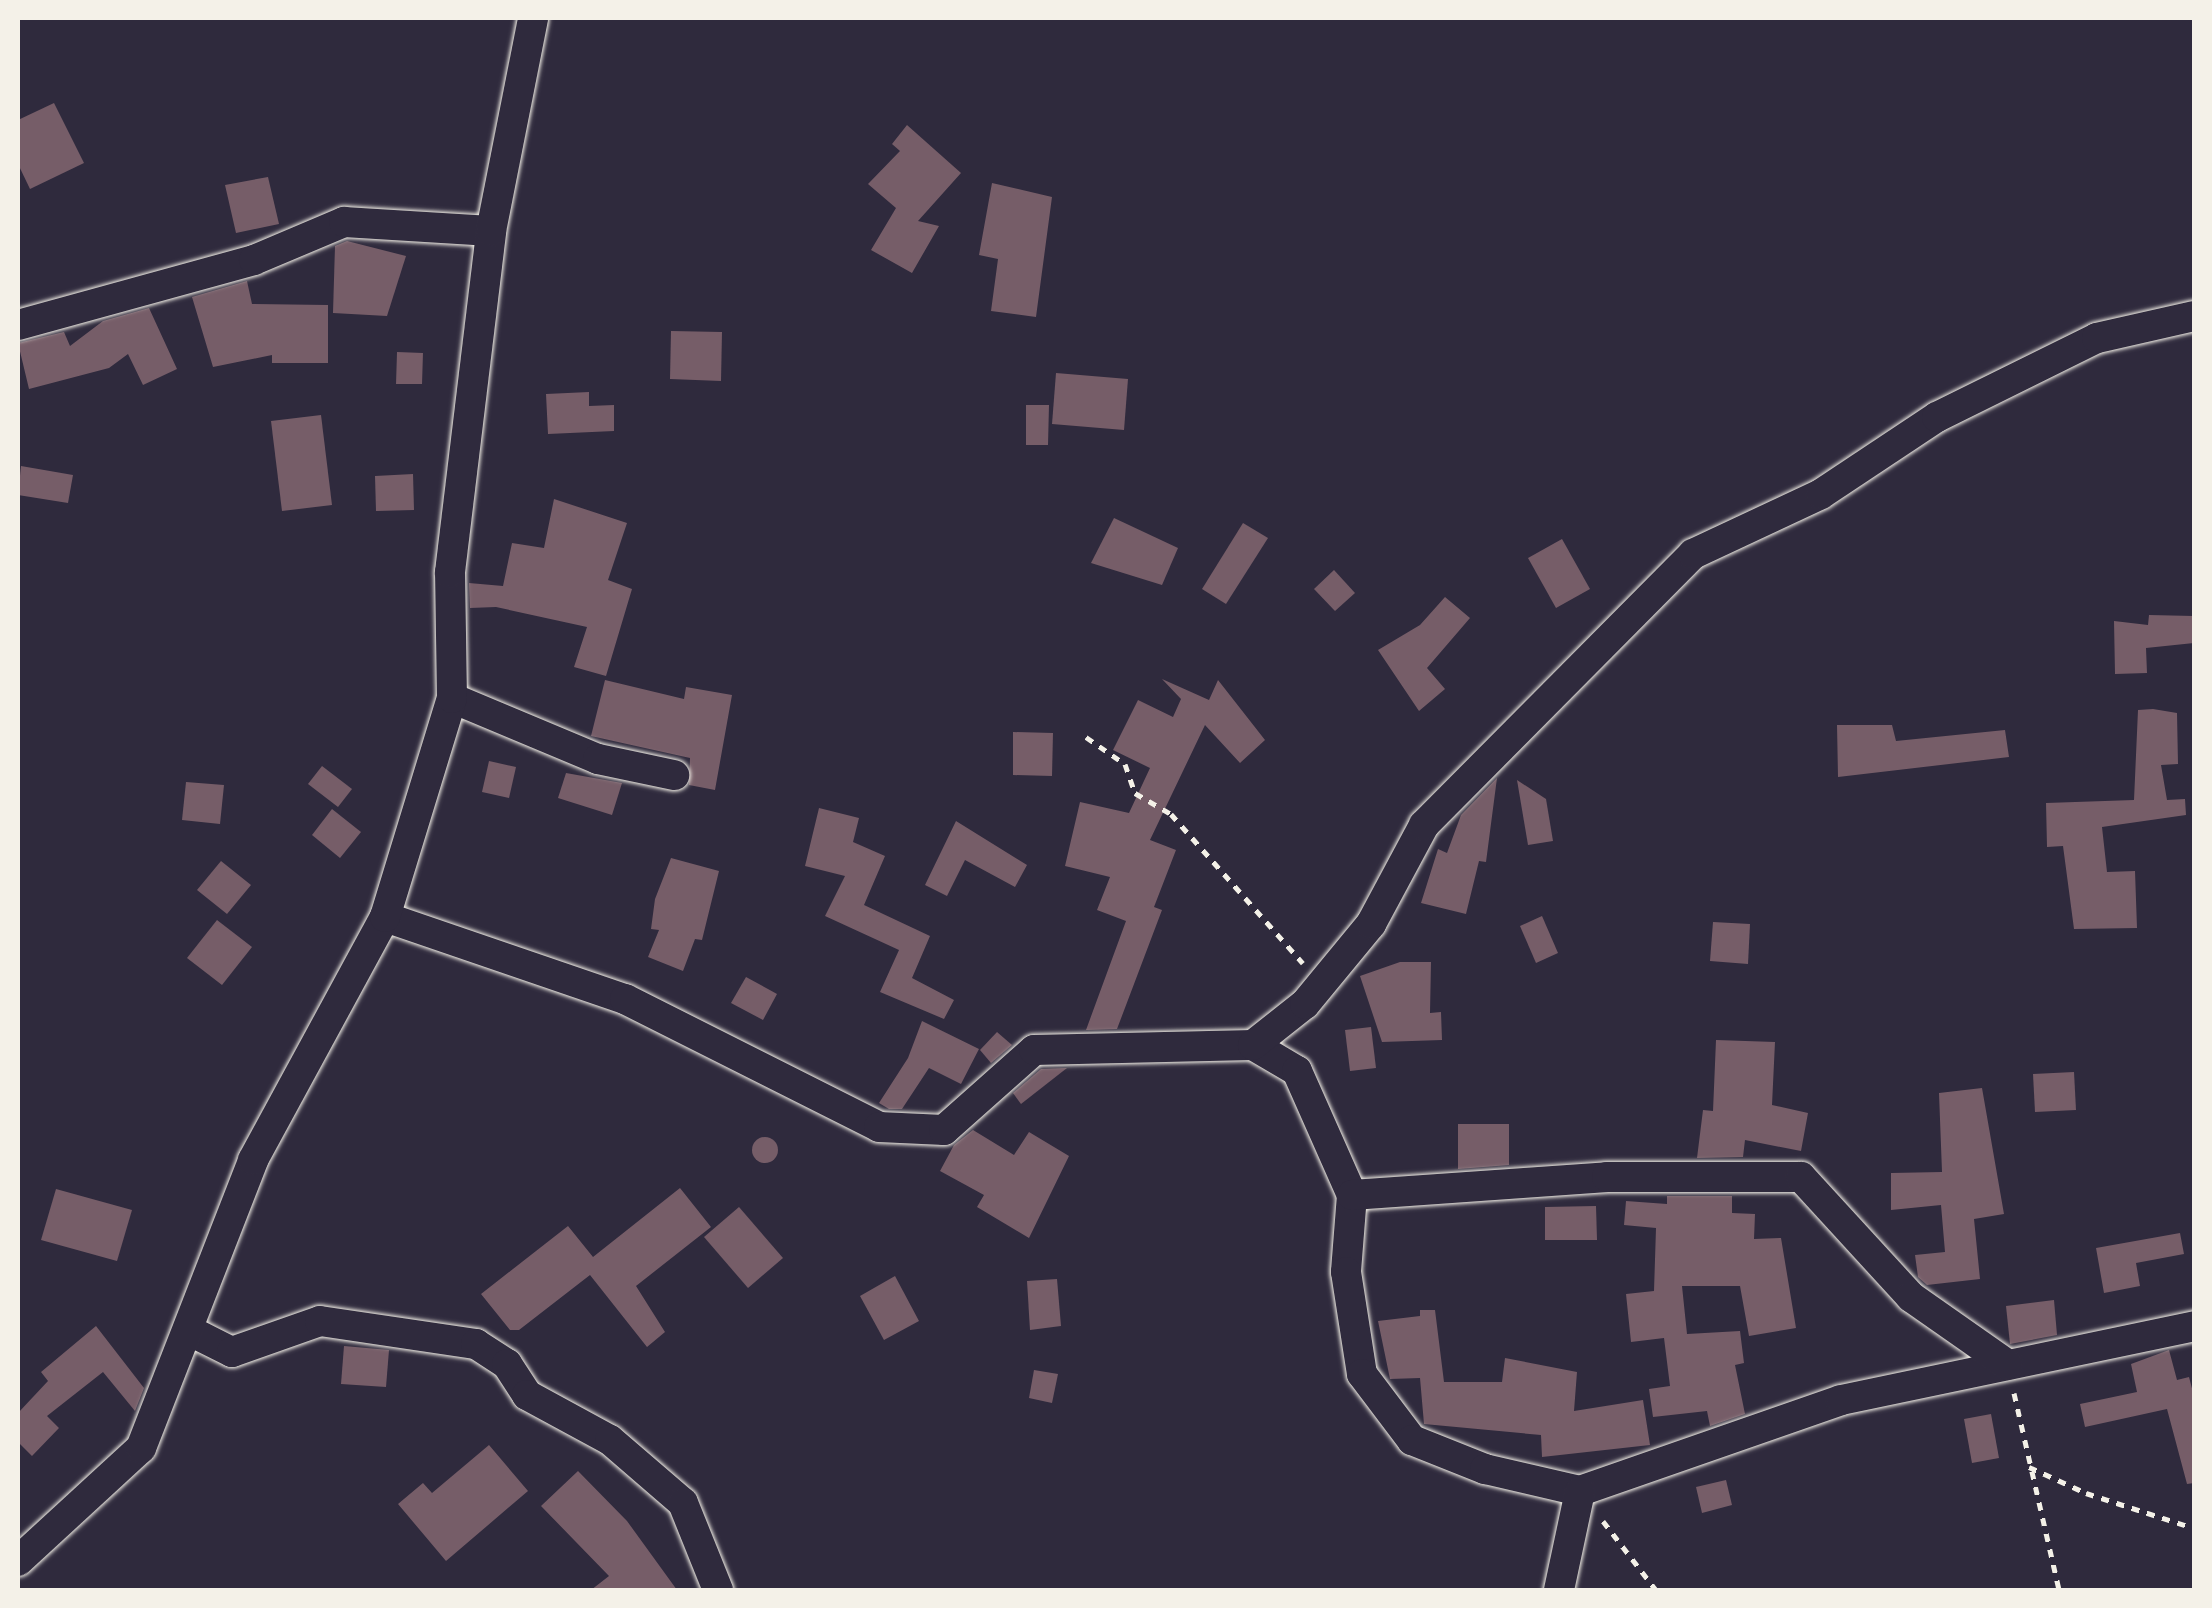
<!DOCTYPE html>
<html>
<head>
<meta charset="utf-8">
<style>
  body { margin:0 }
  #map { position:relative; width:2212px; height:1608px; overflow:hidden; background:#2f2a3d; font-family:Itim,sans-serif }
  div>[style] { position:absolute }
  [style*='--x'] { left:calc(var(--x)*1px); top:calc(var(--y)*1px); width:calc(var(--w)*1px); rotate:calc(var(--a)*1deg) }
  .building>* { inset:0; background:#765d68 }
  .round { border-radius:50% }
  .path>* { height:5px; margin-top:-2.5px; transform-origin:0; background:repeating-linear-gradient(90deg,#f4f1e8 0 8px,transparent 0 16px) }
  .roads { filter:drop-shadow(0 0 2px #f4f1e8) drop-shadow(0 0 2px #f4f1e8) }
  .minor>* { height:30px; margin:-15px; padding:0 15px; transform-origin:15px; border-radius:15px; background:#2f2a3d }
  span { translate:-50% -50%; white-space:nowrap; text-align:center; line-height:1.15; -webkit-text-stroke:8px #2f2a3d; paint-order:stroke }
  .frame { position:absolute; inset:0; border:20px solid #f4f1e8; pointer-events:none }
</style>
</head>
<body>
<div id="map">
  <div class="building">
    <i style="clip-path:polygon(54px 103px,84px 163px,30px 189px,18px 164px,18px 120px)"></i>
    <i style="clip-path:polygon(907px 125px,961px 173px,918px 221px,939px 226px,912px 273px,871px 250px,896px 208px,868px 184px,900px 151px,892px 144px)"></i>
    <i style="clip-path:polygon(268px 177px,279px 224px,236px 233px,225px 185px)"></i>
    <i style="clip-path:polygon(992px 183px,1052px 197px,1036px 317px,991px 311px,998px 259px,979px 255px)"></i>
    <i style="clip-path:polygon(347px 241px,406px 256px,387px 316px,333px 313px,335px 246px)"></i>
    <i style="clip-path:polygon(247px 281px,252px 304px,328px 305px,328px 363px,272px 363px,272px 355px,213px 367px,192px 297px)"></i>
    <i style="clip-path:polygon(149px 308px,177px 369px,143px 385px,128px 354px,109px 368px,29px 389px,18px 343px,64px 332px,70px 346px,103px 321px)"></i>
    <i style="clip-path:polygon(671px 331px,722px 332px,721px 381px,670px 379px)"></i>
    <i style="clip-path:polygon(397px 352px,423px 353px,422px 384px,396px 384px)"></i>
    <i style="clip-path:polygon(1056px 373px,1128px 379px,1124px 430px,1052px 424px)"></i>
    <i style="clip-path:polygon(589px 392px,589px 406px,614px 405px,614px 431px,548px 434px,546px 394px)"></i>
    <i style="clip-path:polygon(1026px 405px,1049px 405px,1048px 445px,1026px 445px)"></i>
    <i style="clip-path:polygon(321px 415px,332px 505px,282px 511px,271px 421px)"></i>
    <i style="clip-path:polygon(21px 466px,73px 475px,68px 503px,18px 495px)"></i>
    <i style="clip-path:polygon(413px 474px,414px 510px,376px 511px,375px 476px)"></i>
    <i style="clip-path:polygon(554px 499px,627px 523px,608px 580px,632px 589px,606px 676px,574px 667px,587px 627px,496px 607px,470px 608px,469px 583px,503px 586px,512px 543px,544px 548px)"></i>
    <i style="clip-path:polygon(1114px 518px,1178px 548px,1162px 585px,1091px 563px)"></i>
    <i style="clip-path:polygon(1243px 523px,1268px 538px,1226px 604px,1202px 589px)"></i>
    <i style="clip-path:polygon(1562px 539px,1590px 589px,1556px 608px,1528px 558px)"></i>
    <i style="clip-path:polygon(1334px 570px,1355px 593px,1335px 611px,1314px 589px)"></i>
    <i style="clip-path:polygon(1445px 597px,1470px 618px,1427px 668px,1445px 689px,1419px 711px,1378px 650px,1420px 625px)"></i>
    <i style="clip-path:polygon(2149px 615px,2194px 616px,2194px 643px,2146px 648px,2147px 673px,2115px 674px,2114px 621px,2148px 625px)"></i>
    <i style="clip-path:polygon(1162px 679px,1209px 700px,1218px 680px,1265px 740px,1240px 763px,1205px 725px,1150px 840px,1176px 850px,1154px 907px,1162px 910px,1117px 1029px,1086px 1030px,1126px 921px,1097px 910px,1110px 877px,1065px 866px,1080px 802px,1129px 813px,1150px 768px,1113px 750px,1138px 700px,1173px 717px,1181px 699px)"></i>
    <i style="clip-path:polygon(605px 680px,684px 699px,686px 687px,732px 695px,715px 790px,689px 785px,690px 758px,591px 736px)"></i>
    <i style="clip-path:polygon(2153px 709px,2177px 713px,2178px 764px,2161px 765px,2167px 800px,2185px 799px,2186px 815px,2102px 827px,2107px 872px,2135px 871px,2137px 928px,2074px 929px,2063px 846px,2047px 847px,2046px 803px,2134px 800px,2138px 710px)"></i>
    <i style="clip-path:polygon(1837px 725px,1892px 725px,1896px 741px,2005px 730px,2009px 757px,1838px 777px)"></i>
    <i style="clip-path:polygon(1013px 732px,1053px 733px,1052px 776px,1013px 775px)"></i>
    <i style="clip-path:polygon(489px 761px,516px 767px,509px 798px,482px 792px)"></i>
    <i style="clip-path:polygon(322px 766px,352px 789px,338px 807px,308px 784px)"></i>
    <i style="clip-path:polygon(566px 773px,622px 783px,612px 815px,558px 798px)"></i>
    <i style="clip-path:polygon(1497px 778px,1486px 862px,1479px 861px,1466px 914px,1421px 903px,1438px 849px,1447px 853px,1461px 815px)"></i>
    <i style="clip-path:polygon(1517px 780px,1546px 799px,1553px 841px,1528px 845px)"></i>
    <i style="clip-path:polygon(186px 782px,224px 785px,220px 824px,182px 820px)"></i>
    <i style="clip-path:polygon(819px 808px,859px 818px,853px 842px,885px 856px,864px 905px,930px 936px,912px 978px,954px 1000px,944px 1019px,880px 992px,899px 950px,825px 916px,845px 876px,805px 866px)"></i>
    <i style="clip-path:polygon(332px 809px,361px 832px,340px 858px,312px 835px)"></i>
    <i style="clip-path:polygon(956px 821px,1027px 865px,1015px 887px,965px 860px,947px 896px,925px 885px)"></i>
    <i style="clip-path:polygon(671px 858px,719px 871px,702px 940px,695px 939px,683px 971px,648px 957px,659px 930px,651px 929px,655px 899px)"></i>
    <i style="clip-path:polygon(221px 861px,251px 885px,227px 914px,197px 890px)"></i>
    <i style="clip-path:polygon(1542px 916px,1558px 953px,1536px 963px,1520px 926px)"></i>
    <i style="clip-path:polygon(217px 920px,252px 947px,222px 985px,187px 958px)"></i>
    <i style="clip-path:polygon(1713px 922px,1750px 924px,1748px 964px,1710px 961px)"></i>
    <i style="clip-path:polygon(1400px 962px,1431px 962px,1430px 1013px,1441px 1012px,1442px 1040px,1382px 1042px,1360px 976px)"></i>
    <i style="clip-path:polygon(746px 977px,777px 994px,763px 1020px,731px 1003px)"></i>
    <i style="clip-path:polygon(922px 1021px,979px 1049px,961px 1084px,929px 1068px,902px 1109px,889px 1109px,879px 1103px,908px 1058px)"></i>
    <i style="clip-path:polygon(1371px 1027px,1376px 1068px,1350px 1071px,1345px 1030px)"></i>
    <i style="clip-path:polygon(997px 1032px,1012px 1045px,991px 1063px,980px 1050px)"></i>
    <i style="clip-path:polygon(1716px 1040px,1775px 1042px,1772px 1105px,1808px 1113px,1801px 1151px,1745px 1140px,1743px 1157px,1697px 1158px,1703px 1110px,1713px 1111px)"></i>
    <i style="clip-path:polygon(1067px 1068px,1021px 1104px,1013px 1093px,1041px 1069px)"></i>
    <i style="clip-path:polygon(2074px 1072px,2076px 1110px,2035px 1112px,2033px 1074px)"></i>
    <i style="clip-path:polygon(1982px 1088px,2004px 1214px,1974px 1219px,1980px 1279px,1927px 1285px,1918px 1277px,1915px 1255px,1945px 1252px,1941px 1205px,1891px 1210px,1891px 1173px,1942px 1172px,1939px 1093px)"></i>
    <i style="clip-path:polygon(1458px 1124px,1509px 1124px,1509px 1165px,1458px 1169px)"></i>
    <i style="clip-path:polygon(973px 1130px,1014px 1155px,1029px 1132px,1069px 1156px,1029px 1238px,977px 1207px,984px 1195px,940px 1171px,954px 1145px)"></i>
    <i class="round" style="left:752px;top:1137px;width:26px;height:26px"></i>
    <i style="clip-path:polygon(680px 1188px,711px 1227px,636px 1286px,665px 1332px,647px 1347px,590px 1275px,519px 1330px,510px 1330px,481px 1294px,568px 1226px,593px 1257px)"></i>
    <i style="clip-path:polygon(56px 1189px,132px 1210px,117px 1261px,41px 1240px)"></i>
    <i style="clip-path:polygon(1667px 1196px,1732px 1196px,1732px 1213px,1755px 1214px,1754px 1239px,1781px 1238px,1796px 1328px,1749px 1336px,1740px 1286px,1682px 1286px,1687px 1334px,1740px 1331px,1744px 1363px,1735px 1365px,1745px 1414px,1710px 1426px,1707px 1411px,1653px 1417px,1649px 1389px,1670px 1386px,1664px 1338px,1631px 1342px,1626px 1294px,1654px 1291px,1656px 1228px,1624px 1225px,1626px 1201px,1667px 1204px)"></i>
    <i style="clip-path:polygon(1596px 1206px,1597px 1240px,1545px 1240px,1545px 1207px)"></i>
    <i style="clip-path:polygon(739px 1207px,783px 1258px,748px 1288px,704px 1237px)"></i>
    <i style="clip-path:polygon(2180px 1233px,2184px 1254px,2136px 1263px,2140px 1286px,2104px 1293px,2096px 1248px)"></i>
    <i style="clip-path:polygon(895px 1276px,919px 1321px,884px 1340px,860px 1296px)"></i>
    <i style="clip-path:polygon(1057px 1279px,1061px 1326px,1030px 1330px,1027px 1281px)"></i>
    <i style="clip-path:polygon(2054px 1300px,2057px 1335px,2010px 1344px,2006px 1306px)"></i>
    <i style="clip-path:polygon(1420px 1310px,1435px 1310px,1444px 1382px,1502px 1382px,1505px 1358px,1577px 1372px,1574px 1411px,1643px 1400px,1650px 1445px,1542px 1457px,1541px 1435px,1424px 1424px,1420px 1378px,1390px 1379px,1378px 1321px,1420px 1316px)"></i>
    <i style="clip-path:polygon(96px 1326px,144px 1388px,135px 1411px,103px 1372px,47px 1416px,59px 1428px,32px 1456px,18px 1442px,18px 1413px,48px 1381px,41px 1372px)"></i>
    <i style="clip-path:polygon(344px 1346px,389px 1350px,386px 1387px,341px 1384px)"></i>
    <i style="clip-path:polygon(2169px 1350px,2177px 1380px,2189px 1377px,2194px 1396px,2194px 1483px,2187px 1484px,2167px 1409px,2085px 1427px,2080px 1404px,2137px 1392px,2131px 1364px)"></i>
    <i style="clip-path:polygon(1034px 1370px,1058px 1374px,1052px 1403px,1029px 1398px)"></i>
    <i style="clip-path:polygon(1991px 1414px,1999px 1458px,1972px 1463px,1964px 1419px)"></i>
    <i style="clip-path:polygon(489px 1445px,528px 1491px,446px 1561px,398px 1504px,423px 1483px,432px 1493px)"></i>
    <i style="clip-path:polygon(578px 1471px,627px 1521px,677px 1590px,591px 1590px,609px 1576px,541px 1506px)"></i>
    <i style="clip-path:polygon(1726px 1480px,1732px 1505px,1702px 1513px,1696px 1487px)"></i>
  </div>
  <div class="path">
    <i style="--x:1086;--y:737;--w:47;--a:34.7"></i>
    <i style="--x:1125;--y:764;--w:31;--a:71"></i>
    <i style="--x:1135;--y:793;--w:42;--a:30.3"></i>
    <i style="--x:1171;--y:814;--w:199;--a:48.5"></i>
    <i style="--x:2014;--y:1393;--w:202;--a:77.1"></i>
    <i style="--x:2029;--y:1467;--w:63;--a:24.5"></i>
    <i style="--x:2086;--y:1493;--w:114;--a:18"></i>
    <i style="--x:1603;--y:1521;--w:87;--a:52.5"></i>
  </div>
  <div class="roads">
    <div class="minor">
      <i style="--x:18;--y:325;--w:245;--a:-15.4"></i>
      <i style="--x:254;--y:260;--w:98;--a:-22.9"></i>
      <i style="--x:344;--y:222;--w:147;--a:3.5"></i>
      <i style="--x:452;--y:698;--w:158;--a:22.7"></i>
      <i style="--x:598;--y:759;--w:78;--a:11.9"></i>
      <i style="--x:385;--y:917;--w:254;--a:18.9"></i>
      <i style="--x:625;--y:999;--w:284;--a:26.7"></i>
      <i style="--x:879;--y:1127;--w:65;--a:2.6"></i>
      <i style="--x:944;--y:1130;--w:120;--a:-41.6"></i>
      <i style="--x:1034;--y:1050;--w:219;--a:-1.3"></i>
      <i style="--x:1253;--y:1045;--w:51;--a:30.6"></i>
      <i style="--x:1297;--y:1071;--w:136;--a:66.1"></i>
      <i style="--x:1352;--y:1195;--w:77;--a:94.5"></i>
      <i style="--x:1346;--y:1272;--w:103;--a:81.1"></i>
      <i style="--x:1362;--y:1374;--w:83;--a:52.9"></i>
      <i style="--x:1412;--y:1440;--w:79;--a:21.7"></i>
      <i style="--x:1485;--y:1469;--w:98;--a:13"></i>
      <i style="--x:1580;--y:1491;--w:276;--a:-19.2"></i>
      <i style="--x:1841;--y:1400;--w:361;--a:-11.8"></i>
      <i style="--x:1253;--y:1045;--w:66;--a:-38.3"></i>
      <i style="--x:1305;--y:1004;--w:104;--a:-50.5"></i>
      <i style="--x:1371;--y:924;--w:112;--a:-61.8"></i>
      <i style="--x:1424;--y:825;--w:382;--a:-45.2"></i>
      <i style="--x:1693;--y:554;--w:141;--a:-25.1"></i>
      <i style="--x:1821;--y:494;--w:139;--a:-33.6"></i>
      <i style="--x:1937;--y:417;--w:178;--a:-26.3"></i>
      <i style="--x:2097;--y:338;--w:99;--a:-12.8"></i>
      <i style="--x:1352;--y:1195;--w:256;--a:-4"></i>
      <i style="--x:1607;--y:1177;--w:194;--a:0"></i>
      <i style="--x:1801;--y:1177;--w:163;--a:47.5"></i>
      <i style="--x:1911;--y:1297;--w:118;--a:35"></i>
      <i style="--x:190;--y:1331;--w:47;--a:26.6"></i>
      <i style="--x:232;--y:1352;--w:93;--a:-19.4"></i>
      <i style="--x:320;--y:1321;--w:158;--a:8.4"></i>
      <i style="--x:476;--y:1344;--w:37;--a:33"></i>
      <i style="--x:507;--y:1364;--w:37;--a:57"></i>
      <i style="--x:527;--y:1395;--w:94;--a:28.5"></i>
      <i style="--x:610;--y:1440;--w:96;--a:40.8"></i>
      <i style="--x:683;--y:1503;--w:94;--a:68.1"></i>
      <i style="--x:18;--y:1561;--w:167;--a:-42.6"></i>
      <i style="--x:141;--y:1448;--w:309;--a:-68.7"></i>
      <i style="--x:253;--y:1160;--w:277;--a:-61.5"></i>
      <i style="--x:385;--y:917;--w:229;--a:-73"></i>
      <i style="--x:452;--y:698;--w:126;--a:-90.9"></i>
      <i style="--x:450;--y:572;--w:343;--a:-83.1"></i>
      <i style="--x:491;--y:231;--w:217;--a:-78.8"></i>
      <i style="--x:1559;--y:1590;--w:101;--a:-78"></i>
    </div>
  </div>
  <div class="frame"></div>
</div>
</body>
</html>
